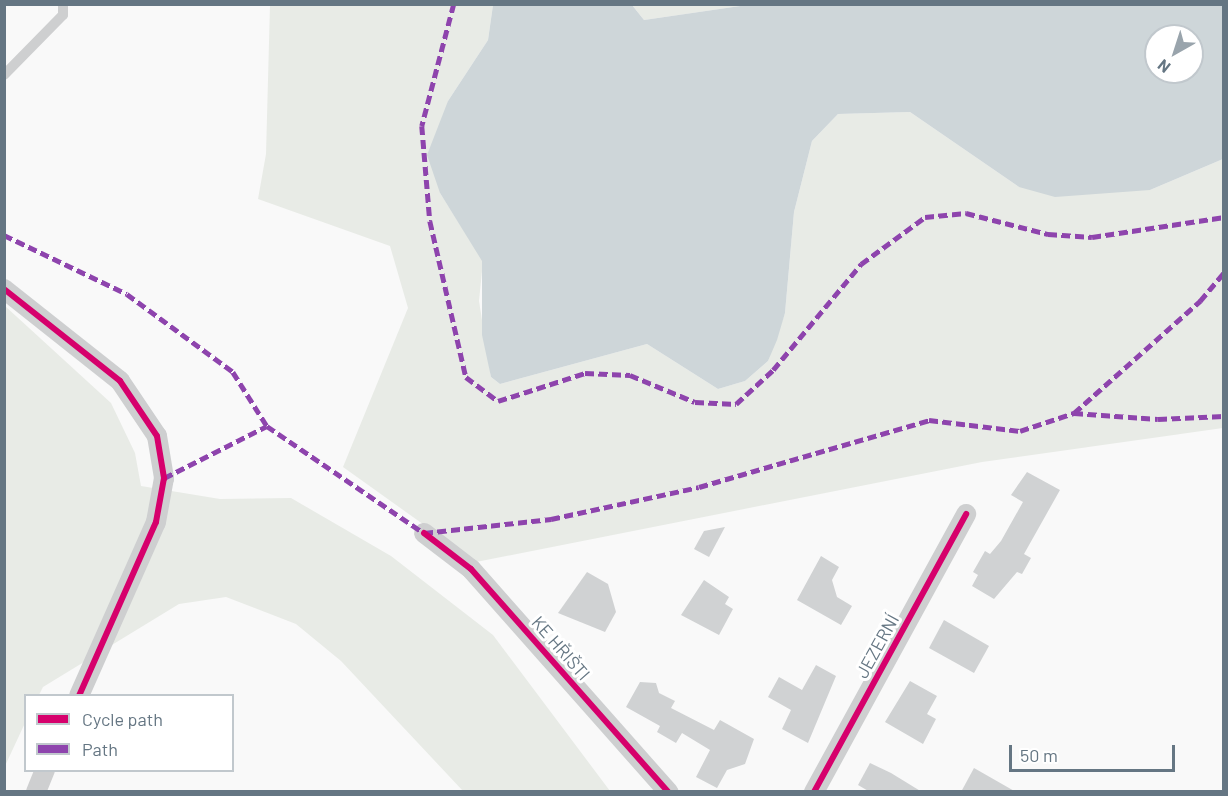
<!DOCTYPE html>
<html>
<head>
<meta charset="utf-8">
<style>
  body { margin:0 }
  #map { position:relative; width:1228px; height:796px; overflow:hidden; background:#f9f9f9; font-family:Barlow,sans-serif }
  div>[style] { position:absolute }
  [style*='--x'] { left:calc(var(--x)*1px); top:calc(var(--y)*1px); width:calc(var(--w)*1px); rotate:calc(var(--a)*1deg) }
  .green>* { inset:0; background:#e8ebe6 }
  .water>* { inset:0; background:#ced6d9 }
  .building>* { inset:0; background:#d0d2d3 }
  .service>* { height:10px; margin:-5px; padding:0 5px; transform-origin:5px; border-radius:5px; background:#cecfd0 }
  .minor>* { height:20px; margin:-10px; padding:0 10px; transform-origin:10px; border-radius:10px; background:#cecfd0 }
  .quiet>* { height:4.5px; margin-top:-2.25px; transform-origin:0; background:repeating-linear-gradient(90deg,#8e44ad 0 9px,transparent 0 13.5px) }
  .cycleway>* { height:6px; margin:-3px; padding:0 3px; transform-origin:3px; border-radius:3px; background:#d6006c }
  span { translate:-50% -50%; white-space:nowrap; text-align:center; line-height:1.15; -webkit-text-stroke:6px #fff; paint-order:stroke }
  .street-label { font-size:18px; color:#657683 }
  .frame { position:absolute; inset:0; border:6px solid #657683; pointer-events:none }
  .legend { position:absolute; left:24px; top:694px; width:210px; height:78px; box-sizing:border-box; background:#fff; border:2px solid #c1c8cd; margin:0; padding:8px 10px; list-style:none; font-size:18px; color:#657683 }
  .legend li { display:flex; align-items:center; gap:12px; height:30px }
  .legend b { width:30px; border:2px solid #c1c8cd }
  .north { position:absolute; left:1144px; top:24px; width:60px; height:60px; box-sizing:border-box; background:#fff; border:2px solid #c1c8cd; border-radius:50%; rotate:219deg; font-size:16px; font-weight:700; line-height:24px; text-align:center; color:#657683 }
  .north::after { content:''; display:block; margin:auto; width:21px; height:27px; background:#99a4ac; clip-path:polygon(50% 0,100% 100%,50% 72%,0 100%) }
  .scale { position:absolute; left:1009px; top:745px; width:166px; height:27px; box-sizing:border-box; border:3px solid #657683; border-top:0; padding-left:8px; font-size:18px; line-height:21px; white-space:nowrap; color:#657683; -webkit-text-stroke:4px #fff; paint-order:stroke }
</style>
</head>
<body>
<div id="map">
  <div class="green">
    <i style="clip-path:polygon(270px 5px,493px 5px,488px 40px,448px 101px,440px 193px,483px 261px,479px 301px,491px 377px,500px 384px,647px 344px,718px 389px,745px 381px,768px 361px,785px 313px,794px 212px,812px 141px,838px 114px,910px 112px,1019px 187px,1150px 190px,1223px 159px,1223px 428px,982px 462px,476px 562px,343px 467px,408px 308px,390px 246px,258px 199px,266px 154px)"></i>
    <i style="clip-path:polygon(632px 5px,747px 5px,644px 20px)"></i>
    <i style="clip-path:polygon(5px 306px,111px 403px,135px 453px,141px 486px,220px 499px,291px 498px,391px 556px,493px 635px,610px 791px,463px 791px,341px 661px,296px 624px,226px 597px,179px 604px,43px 687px,39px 695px,26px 696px,25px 723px,5px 766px)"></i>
  </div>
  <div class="water">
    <i style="clip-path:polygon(evenodd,747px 5px,1223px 5px,1223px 159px,1150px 190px,1055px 197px,1019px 187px,910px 112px,838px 114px,812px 141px,794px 212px,785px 313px,777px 340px,768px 361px,745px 381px,718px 389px,647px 344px,500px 384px,491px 377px,482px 335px,482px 261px,440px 193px,427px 155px,448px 101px,488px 40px,493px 5px,632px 5px,644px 20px,747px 5px,1156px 36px,1192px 36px,1192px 72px,1156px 72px,1156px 36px)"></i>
  </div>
  <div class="building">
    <i style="clip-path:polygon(1027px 472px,1060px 490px,1024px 554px,1031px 558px,1022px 574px,1017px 572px,994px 599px,972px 586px,978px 575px,973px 572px,985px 551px,990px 554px,1001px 541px,1023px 502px,1011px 495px)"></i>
    <i style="clip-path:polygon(725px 527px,709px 557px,694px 549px,704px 531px)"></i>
    <i style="clip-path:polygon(821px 556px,839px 567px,832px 580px,837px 597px,852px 606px,841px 625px,797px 600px)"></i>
    <i style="clip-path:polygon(587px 572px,608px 584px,616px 612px,605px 632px,558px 613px)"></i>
    <i style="clip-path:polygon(704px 580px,729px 597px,725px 604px,733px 609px,719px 635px,681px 615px)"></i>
    <i style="clip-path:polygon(944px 620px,989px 646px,974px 673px,929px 648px)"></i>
    <i style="clip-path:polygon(816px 665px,836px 676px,808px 743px,782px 729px,791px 710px,768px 697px,779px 677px,802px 690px)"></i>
    <i style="clip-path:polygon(910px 681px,937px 696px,927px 714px,936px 719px,923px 744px,885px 722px)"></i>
    <i style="clip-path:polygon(640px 682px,656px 683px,659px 693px,675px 701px,671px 708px,714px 730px,720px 720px,754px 739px,745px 764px,727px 770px,717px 788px,696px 777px,710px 750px,682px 733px,676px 743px,657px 732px,660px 726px,626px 707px)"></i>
    <i style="clip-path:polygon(870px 763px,891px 773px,922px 792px,870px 792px,858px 785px)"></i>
    <i style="clip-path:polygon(974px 768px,1016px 792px,961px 792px)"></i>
  </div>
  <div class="service">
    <i style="--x:4;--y:75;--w:84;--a:-45.5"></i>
    <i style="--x:63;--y:15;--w:11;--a:-90"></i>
  </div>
  <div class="minor">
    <i style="--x:4;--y:289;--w:148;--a:38.4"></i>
    <i style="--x:120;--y:381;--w:66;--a:56.1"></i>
    <i style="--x:157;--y:436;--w:43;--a:80.5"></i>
    <i style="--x:164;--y:478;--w:45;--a:100.3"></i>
    <i style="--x:156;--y:522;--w:190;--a:113.9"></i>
    <i style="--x:424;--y:533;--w:59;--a:37.5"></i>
    <i style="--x:471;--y:569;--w:298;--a:48.5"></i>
    <i style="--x:36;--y:792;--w:24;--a:-68"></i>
    <i style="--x:814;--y:792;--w:317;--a:-61.3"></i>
  </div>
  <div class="quiet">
    <i style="--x:454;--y:4;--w:126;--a:104.7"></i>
    <i style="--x:422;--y:126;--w:95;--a:85.2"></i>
    <i style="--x:430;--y:221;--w:160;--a:77"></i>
    <i style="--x:466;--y:377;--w:40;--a:37"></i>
    <i style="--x:498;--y:401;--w:91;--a:-17.8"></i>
    <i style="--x:585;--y:373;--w:45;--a:2.5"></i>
    <i style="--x:630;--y:375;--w:70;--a:22.6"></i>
    <i style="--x:695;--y:402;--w:41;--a:2.8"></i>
    <i style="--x:736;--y:404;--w:50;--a:-42.6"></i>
    <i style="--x:773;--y:370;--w:138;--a:-50.3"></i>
    <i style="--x:861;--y:264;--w:79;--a:-36.3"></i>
    <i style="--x:925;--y:217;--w:41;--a:-5.6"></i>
    <i style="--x:966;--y:213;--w:85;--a:14.4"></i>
    <i style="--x:1048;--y:234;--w:44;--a:3.9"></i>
    <i style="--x:1092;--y:237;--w:134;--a:-8.6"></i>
    <i style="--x:4;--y:235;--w:136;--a:25.6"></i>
    <i style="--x:127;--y:294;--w:132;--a:36.3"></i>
    <i style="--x:233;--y:372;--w:64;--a:57.8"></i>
    <i style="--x:1074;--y:413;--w:84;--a:4.1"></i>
    <i style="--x:1158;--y:419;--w:66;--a:-2.6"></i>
    <i style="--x:164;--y:478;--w:115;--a:-26.8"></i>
    <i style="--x:267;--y:426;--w:190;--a:34.3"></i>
    <i style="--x:424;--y:533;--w:128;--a:-6.3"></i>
    <i style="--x:551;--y:519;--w:151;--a:-12.2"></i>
    <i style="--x:699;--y:487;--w:240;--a:-16.2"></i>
    <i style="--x:929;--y:420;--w:92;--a:6.9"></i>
    <i style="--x:1020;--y:431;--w:57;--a:-18.4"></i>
    <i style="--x:1074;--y:413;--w:169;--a:-41.6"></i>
    <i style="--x:1200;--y:301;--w:38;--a:-50"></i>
  </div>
  <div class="cycleway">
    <i style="--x:4;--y:289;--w:148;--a:38.4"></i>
    <i style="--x:120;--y:381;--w:66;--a:56.1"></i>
    <i style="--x:157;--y:436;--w:43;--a:80.5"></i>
    <i style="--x:164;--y:478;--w:45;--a:100.3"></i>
    <i style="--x:156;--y:522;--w:190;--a:113.9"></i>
    <i style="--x:424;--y:533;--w:59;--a:37.5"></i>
    <i style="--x:471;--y:569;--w:298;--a:48.5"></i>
    <i style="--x:814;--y:792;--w:317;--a:-61.3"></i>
  </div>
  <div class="street-label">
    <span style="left:877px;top:646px;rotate:-61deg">JEZERNÍ</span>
    <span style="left:561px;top:648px;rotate:49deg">KE HŘIŠTI</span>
  </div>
  <div class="frame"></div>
  <ul class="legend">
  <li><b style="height:8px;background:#d6006c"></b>Cycle path</li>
  <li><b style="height:8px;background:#8e44ad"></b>Path</li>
  </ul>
  <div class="north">N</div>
  <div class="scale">50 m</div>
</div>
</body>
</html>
